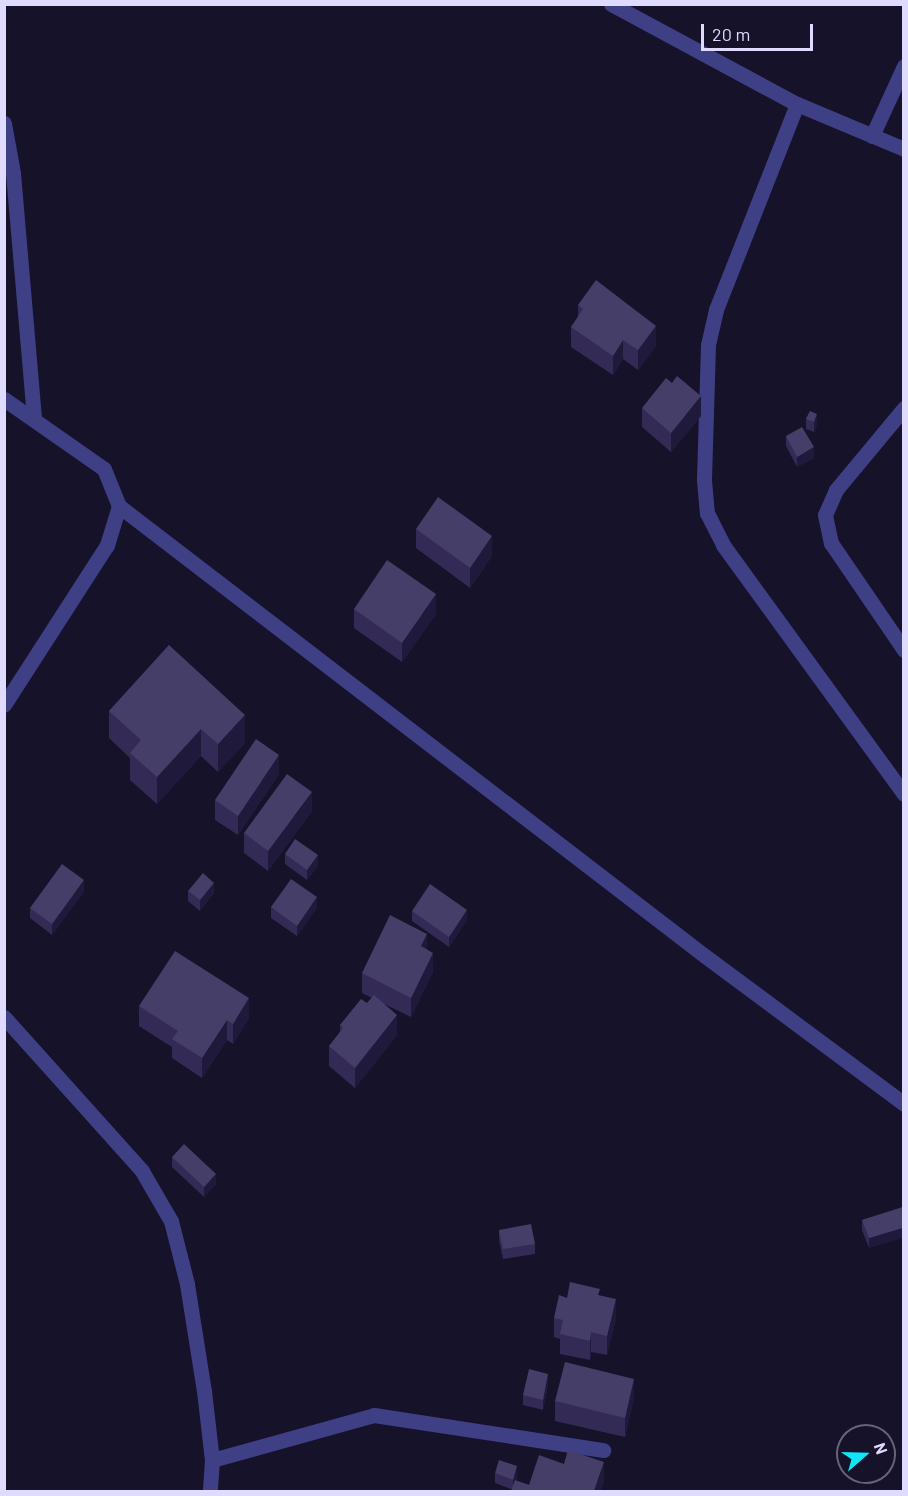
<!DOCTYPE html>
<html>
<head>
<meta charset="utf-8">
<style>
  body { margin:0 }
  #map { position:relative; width:908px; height:1496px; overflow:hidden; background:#151229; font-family:Barlow,sans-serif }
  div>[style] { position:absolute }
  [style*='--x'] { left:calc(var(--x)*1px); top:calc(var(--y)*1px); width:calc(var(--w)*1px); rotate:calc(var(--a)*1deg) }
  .street>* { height:15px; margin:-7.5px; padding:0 7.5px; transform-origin:7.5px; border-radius:7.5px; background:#3f3f86 }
  .wall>* { inset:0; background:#332b56 }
  .shaded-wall>* { inset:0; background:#1f193c }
  .building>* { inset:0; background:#453e68 }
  span { translate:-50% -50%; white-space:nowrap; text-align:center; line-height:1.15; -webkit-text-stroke:4.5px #151229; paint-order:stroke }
  .frame { position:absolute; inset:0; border:6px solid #dedbfe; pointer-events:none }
  .north { position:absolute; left:836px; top:1424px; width:60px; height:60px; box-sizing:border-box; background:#151229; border:2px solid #65627e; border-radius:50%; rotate:70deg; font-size:16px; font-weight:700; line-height:24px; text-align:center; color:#dedbfe }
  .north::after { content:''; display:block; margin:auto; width:21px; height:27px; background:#10e6f5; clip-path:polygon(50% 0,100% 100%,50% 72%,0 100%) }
  .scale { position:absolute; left:701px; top:24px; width:112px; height:27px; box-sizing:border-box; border:3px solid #dedbfe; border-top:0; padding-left:8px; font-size:18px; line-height:21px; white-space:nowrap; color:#dedbfe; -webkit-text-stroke:4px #151229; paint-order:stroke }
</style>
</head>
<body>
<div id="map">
  <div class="street">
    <i style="--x:611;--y:4;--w:211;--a:28.3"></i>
    <i style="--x:797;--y:104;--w:116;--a:22.8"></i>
    <i style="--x:797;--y:104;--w:221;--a:111.5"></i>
    <i style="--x:716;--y:310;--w:36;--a:103"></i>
    <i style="--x:708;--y:345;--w:135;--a:91.7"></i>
    <i style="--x:704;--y:480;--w:33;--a:85"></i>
    <i style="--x:707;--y:513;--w:36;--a:63"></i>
    <i style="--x:723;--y:545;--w:308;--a:54"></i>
    <i style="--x:4;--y:123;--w:51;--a:79.8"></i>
    <i style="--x:13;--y:173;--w:247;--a:85.1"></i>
    <i style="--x:872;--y:136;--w:77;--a:-65.4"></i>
    <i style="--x:4;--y:399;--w:122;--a:35"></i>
    <i style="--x:104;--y:469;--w:40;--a:68"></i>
    <i style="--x:119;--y:506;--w:41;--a:107.1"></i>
    <i style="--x:107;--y:545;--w:190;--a:122.8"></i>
    <i style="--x:904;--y:408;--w:107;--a:129.7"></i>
    <i style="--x:836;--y:490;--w:27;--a:114"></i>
    <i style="--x:825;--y:515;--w:29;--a:78"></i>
    <i style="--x:831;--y:543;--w:130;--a:55.7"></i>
    <i style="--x:119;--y:506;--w:739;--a:37.52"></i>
    <i style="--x:705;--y:956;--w:248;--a:36.6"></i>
    <i style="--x:4;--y:1017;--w:207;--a:48.1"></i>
    <i style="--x:142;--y:1171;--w:58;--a:59.9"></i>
    <i style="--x:171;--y:1221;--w:65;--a:75.7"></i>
    <i style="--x:187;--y:1284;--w:108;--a:81"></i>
    <i style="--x:204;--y:1391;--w:69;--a:83.4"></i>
    <i style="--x:212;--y:1460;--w:32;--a:94"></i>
    <i style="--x:212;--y:1460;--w:168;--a:-15.5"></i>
    <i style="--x:374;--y:1415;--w:232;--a:8.7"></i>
  </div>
  <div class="wall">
    <i style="clip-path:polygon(578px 305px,656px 346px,638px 370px,623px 359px,613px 375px,571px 347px,571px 327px,578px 318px)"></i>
    <i style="clip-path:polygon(642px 408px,701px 416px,671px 452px,642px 427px)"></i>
    <i style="clip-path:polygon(810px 411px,817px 425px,814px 432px,806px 429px,806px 419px)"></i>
    <i style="clip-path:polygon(786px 436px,814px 458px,797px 467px,786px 446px)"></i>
    <i style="clip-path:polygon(416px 529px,492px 556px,470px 588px,416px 548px)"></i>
    <i style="clip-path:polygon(354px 609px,436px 614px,402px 662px,354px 628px)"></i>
    <i style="clip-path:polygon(169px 645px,245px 743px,218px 772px,201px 756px,157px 804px,130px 780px,130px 758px,109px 738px,109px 711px)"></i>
    <i style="clip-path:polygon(279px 774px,238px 835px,215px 820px,215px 800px)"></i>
    <i style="clip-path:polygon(312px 811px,268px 871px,244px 853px,244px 833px)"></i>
    <i style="clip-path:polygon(285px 854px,318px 866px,307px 880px,285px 864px)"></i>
    <i style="clip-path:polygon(84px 891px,52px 935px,30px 918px,30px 908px)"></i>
    <i style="clip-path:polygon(188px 891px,214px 893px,200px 911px,188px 901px)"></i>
    <i style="clip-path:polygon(271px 907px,317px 907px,297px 936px,271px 918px)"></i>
    <i style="clip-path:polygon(412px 911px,467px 920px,449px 947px,412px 921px)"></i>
    <i style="clip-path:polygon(427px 949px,433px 972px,411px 1017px,384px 1004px,397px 1035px,355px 1088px,329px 1066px,329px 1046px,340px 1033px,340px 1025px,367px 1003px,372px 998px,362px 993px,362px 973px)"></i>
    <i style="clip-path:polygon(139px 1006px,249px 1018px,233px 1044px,227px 1040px,202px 1078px,172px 1058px,172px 1047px,139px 1026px)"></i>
    <i style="clip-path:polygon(172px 1157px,216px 1184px,204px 1197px,172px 1167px)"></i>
    <i style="clip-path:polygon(903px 1207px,869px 1248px,862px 1230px,862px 1220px)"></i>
    <i style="clip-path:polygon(499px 1230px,535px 1244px,535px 1254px,503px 1259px,499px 1240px)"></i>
    <i style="clip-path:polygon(600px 1296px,616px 1319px,607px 1355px,591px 1352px,590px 1360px,560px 1354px,560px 1339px,554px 1337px,554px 1318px,567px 1298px)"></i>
    <i style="clip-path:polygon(548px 1384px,543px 1410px,523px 1405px,523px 1395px)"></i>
    <i style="clip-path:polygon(634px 1398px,625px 1437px,555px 1421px,555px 1401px)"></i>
    <i style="clip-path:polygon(495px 1473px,517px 1476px,516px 1481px,529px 1485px,604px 1482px,511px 1489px,495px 1483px)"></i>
  </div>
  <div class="shaded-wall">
    <i style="clip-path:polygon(656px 326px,656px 346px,638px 370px,638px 350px)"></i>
    <i style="clip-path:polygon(623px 340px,623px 359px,613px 375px,613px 356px)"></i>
    <i style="clip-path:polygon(701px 396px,701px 416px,671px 452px,671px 433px)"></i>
    <i style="clip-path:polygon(817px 414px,817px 425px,814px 432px,814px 422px)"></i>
    <i style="clip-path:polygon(814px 447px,814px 458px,797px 467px,797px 457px)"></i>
    <i style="clip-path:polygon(492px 536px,492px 556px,470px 588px,470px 568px)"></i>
    <i style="clip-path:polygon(436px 594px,436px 614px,402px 662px,402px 643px)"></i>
    <i style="clip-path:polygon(245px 715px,245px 743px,218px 772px,218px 744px)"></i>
    <i style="clip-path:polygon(201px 729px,201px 756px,157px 804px,157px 777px)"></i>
    <i style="clip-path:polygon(279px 755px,279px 774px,238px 835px,238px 816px)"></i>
    <i style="clip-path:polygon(312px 792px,312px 811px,268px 871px,268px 851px)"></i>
    <i style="clip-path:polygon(318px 855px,318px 866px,307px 880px,307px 870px)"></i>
    <i style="clip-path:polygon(84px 880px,84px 891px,52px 935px,52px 924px)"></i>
    <i style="clip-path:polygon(214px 883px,214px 893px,200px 911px,200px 900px)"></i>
    <i style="clip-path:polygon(317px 897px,317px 907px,297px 936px,297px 926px)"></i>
    <i style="clip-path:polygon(467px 910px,467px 920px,449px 947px,449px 937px)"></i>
    <i style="clip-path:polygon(427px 934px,427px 953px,421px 946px)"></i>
    <i style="clip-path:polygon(433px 953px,433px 972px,411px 1017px,411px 998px)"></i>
    <i style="clip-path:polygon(249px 998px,249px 1018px,233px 1044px,233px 1024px)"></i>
    <i style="clip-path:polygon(397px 1015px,397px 1035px,355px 1088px,355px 1068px)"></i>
    <i style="clip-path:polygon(227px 1020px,227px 1040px,202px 1078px,202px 1058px)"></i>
    <i style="clip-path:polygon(216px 1174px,216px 1184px,204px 1197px,204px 1187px)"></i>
    <i style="clip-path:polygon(903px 1228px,903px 1238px,869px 1248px,869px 1238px)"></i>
    <i style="clip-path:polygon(616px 1299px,616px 1319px,607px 1355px,607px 1336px)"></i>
    <i style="clip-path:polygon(591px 1332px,591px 1352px,590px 1360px,590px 1341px)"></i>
    <i style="clip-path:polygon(548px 1374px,548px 1384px,543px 1410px,543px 1400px)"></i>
    <i style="clip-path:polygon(634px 1379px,634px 1398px,625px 1437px,625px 1418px)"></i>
    <i style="clip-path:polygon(604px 1462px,604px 1482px,601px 1491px,594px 1491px)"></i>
    <i style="clip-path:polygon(517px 1466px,517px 1476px,513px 1490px,513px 1480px)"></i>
  </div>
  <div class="building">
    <i style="clip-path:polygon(596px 280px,656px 326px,638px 350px,623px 340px,613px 356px,571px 327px,583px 309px,578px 305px)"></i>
    <i style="clip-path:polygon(677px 376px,701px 396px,671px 433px,642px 408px,666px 378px,672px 383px)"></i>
    <i style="clip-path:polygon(810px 411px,817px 414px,814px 422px,806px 419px)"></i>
    <i style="clip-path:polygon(802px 427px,814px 447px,797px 457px,786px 436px)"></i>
    <i style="clip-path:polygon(438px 497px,492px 536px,470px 568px,416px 529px)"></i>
    <i style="clip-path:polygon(387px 560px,436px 594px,402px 643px,354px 609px)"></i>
    <i style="clip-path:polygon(169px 645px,245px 715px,218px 744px,201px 729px,157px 777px,130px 753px,141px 740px,109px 711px)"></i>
    <i style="clip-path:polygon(256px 739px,279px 755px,238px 816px,215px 800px)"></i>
    <i style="clip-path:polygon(287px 774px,312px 792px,268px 851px,244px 833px)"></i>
    <i style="clip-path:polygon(295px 839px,318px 855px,307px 870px,285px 854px)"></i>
    <i style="clip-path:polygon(62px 864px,84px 880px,52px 924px,30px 908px)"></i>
    <i style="clip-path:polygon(203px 873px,214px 883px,200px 900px,188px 891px)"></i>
    <i style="clip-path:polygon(291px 879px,317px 897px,297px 926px,271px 907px)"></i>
    <i style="clip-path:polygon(430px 884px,467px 910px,449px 937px,412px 911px)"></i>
    <i style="clip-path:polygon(390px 915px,427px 934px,421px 946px,433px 953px,411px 998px,362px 973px)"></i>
    <i style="clip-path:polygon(175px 951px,249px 998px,233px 1024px,227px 1020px,202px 1058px,172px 1039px,178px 1031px,139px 1006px)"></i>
    <i style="clip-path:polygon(374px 995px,397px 1015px,355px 1068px,329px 1046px,343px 1028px,340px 1025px,361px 999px,367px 1003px)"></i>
    <i style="clip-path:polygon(184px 1144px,216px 1174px,204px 1187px,172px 1157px)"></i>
    <i style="clip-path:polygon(903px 1207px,903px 1228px,869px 1238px,862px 1220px)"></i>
    <i style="clip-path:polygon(531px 1224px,535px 1244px,503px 1249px,499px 1230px)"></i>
    <i style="clip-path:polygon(570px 1282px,600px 1289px,598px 1295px,616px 1299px,607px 1336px,591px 1332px,590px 1341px,560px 1334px,563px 1320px,554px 1318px,559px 1295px,567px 1298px)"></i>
    <i style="clip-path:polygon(565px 1362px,634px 1379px,625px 1418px,555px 1401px)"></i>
    <i style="clip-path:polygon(529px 1369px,548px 1374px,543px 1400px,523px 1395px)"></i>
    <i style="clip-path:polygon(568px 1450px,604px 1462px,594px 1491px,511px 1491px,515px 1480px,529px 1485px,539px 1455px,564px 1464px)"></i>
    <i style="clip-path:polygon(499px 1460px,517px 1466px,513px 1480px,495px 1473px)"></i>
  </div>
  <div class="frame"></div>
  <div class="north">N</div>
  <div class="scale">20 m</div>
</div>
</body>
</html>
